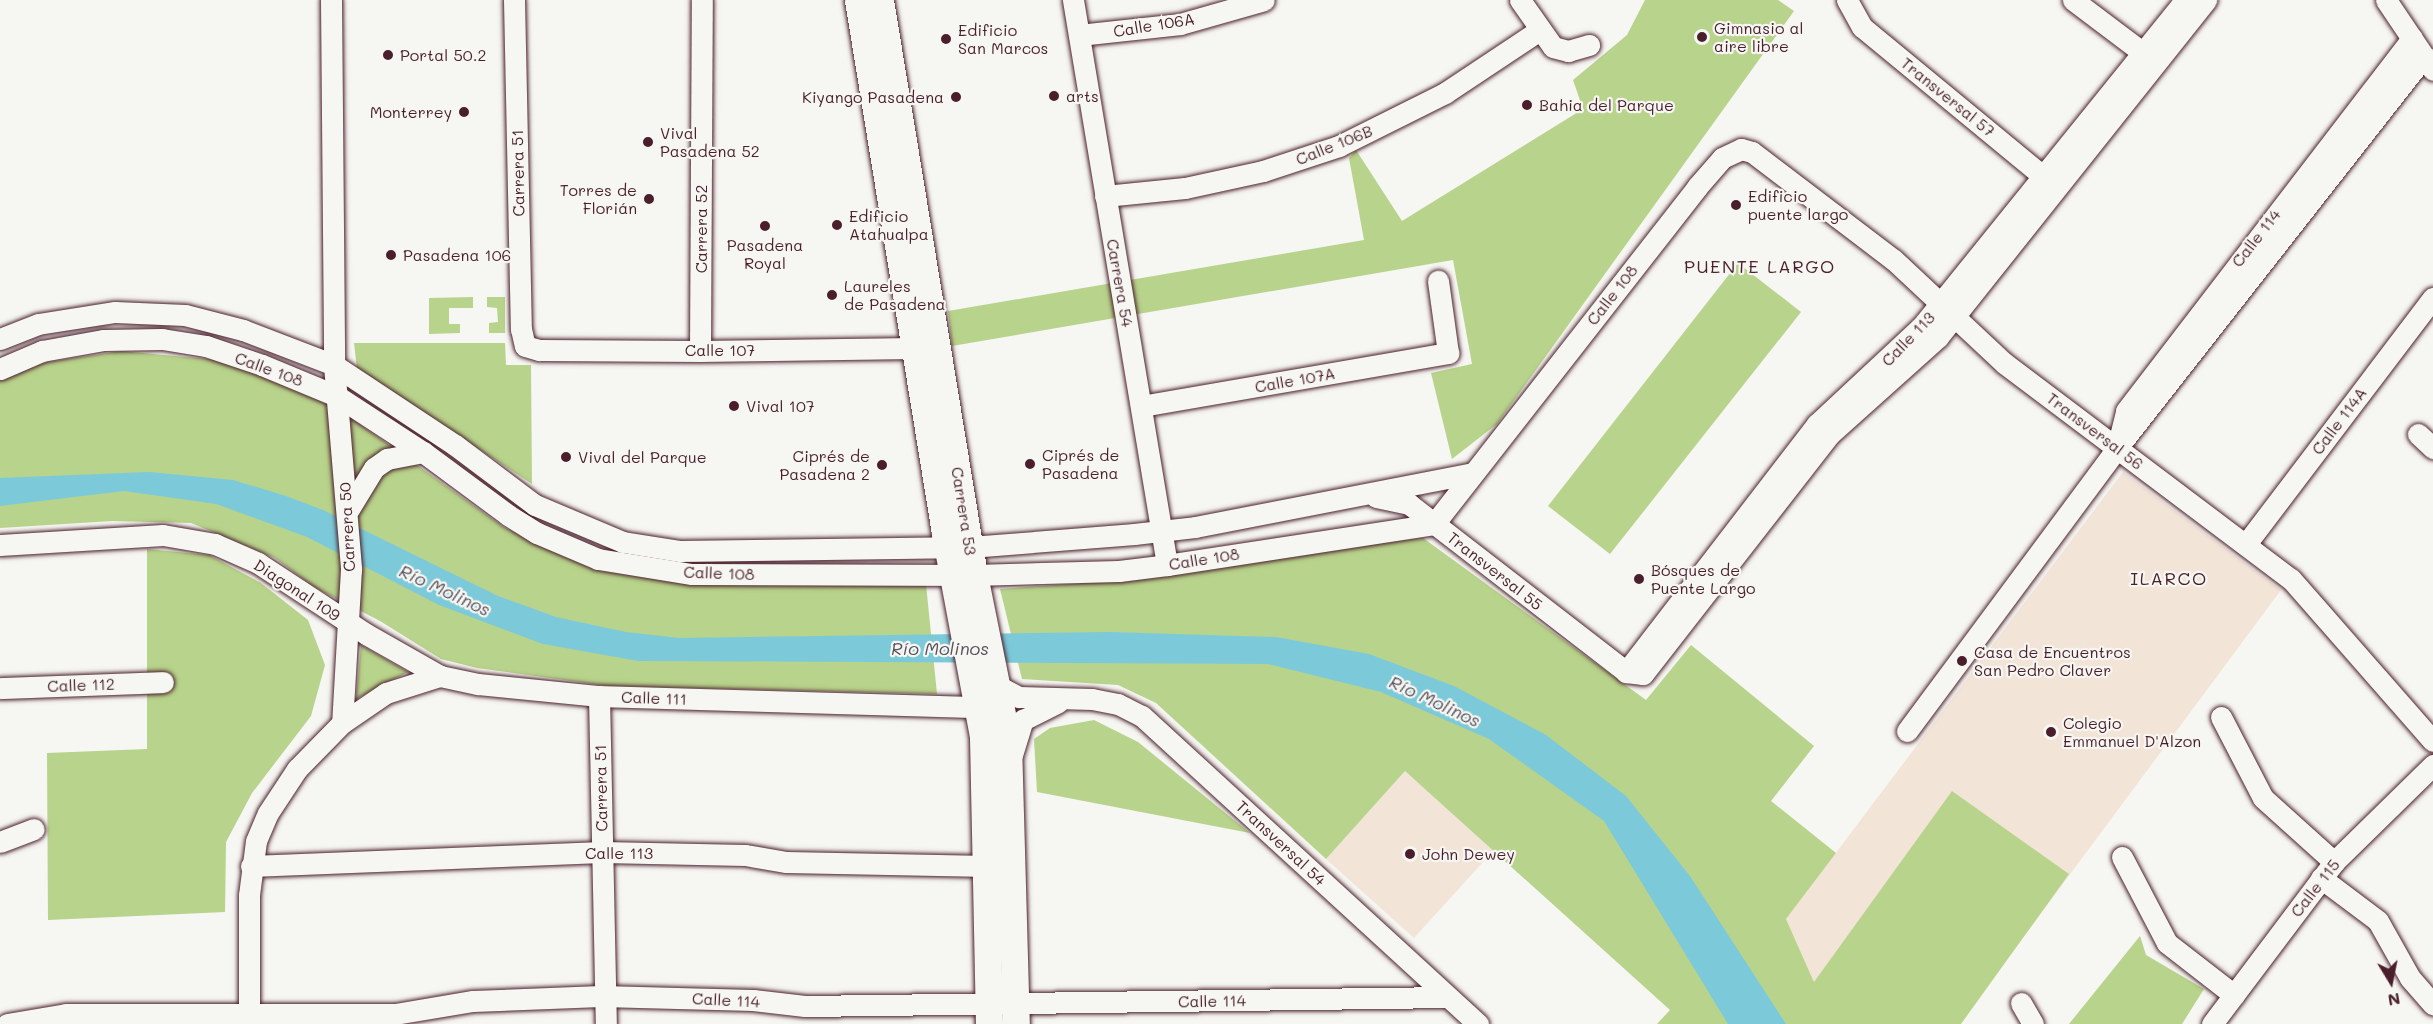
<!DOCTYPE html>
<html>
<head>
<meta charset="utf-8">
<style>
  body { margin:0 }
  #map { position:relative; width:2433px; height:1024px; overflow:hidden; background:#f6f6f2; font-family:Mali,sans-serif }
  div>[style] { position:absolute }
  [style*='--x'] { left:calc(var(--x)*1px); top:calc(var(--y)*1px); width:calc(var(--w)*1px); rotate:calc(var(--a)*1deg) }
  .built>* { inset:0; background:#f3e4d8 }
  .green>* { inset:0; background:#b8d38b }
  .water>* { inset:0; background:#7ccad9 }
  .roads { filter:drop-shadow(0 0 2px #4a1f2b) drop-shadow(0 0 2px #4a1f2b) }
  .minor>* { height:21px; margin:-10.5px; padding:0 10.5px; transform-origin:10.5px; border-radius:10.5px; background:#f6f6f2 }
  .major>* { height:27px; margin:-13.5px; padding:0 13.5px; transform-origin:13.5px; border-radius:13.5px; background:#f6f6f2 }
  .dots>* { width:16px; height:16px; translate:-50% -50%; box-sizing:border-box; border:3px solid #f6f6f2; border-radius:50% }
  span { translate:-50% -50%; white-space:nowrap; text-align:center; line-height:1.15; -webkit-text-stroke:4.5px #f6f6f2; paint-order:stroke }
  .street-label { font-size:16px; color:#4a1f2b }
  .poi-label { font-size:16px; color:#4a1f2b }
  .left { translate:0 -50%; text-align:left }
  .right { translate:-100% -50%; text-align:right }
  .neighbourhood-label { font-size:18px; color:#4a1f2b; letter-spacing:1.5px }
  .water-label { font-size:18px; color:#59525f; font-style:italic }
  .north { position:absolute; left:2361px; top:952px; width:60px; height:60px; -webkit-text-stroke:4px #f6f6f2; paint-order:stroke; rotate:170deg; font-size:16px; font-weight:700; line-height:24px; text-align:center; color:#4a1f2b }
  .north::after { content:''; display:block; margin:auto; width:21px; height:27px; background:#4a1f2b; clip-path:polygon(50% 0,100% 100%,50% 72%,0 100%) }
</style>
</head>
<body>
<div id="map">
  <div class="built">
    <i style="clip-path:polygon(2123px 472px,2281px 590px,1959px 1024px,1814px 982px,1786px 919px)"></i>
    <i style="clip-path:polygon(1405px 771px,1494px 850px,1414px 938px,1326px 859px)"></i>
  </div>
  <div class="green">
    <i style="clip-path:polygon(1645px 0,1778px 0,1794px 11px,1497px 424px,1452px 459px,1431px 373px,1472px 364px,1453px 260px,952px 346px,948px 311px,1364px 240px,1349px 158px,1356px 150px,1402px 221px,1583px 109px,1573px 80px,1627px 35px)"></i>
    <i style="clip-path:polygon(1738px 263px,1801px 312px,1610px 554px,1548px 506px)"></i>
    <i style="clip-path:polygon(473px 297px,473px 308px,449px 308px,449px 324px,460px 324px,460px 333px,429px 334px,429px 298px)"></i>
    <i style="clip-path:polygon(487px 297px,505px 297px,505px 333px,489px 333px,489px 323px,498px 322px,497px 308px,487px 307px)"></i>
    <i style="clip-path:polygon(354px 343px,505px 343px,506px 365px,531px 365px,532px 484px,357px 369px)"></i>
    <i style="clip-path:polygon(121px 351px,219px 360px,326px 400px,505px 528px,575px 560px,656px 579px,728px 584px,926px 584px,937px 694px,608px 686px,477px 668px,441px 659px,380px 621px,314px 587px,275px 558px,191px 523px,112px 521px,0 528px,0 376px,21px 366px)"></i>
    <i style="clip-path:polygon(1423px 538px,1646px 700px,1691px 645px,1814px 746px,1771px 801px,1836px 853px,1786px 919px,1814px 982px,1952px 791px,2069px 874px,1961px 1024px,1657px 1024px,1670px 1010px,1405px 771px,1326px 859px,1156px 703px,1118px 685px,1022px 679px,1000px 589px,1156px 578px,1305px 551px)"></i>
    <i style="clip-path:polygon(147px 549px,209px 555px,261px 583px,308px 620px,325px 665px,311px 716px,252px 793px,226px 842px,225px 912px,48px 920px,47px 753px,147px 749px)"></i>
    <i style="clip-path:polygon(361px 645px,408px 672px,356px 699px)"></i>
    <i style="clip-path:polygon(1094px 720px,1138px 742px,1250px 833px,1037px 792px,1034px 739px,1050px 728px)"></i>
    <i style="clip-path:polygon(2140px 936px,2146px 955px,2204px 989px,2182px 1024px,2069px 1024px)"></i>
  </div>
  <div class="water">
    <i style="clip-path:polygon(149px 472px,233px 480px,286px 496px,323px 510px,498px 596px,556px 617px,626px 632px,679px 638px,1110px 632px,1276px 637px,1369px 654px,1454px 686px,1546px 735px,1626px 796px,1690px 876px,1786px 1024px,1728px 1024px,1604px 821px,1489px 739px,1381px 692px,1268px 664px,638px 661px,543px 644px,439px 605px,307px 537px,216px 504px,124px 491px,0 506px,0 478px)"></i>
  </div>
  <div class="roads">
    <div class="minor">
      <i style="--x:331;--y:0;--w:365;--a:89.5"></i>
      <i style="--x:334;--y:365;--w:205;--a:85.2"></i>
      <i style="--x:351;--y:569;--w:154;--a:93.3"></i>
      <i style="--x:514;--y:0;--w:329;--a:88.8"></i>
      <i style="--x:521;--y:329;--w:17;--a:77"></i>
      <i style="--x:525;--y:346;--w:15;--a:16"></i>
      <i style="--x:539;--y:350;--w:161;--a:0.4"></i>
      <i style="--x:700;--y:351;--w:215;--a:-0.8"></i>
      <i style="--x:1073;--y:0;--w:573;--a:80.55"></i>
      <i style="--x:1520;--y:0;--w:57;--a:54.9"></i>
      <i style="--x:1553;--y:47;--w:16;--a:15"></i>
      <i style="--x:1568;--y:51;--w:22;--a:-16"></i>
      <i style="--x:1847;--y:0;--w:31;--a:61"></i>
      <i style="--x:1862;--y:27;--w:250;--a:39.5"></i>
      <i style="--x:2073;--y:0;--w:101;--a:37"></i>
      <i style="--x:2386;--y:0;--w:84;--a:56.1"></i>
      <i style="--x:1079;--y:35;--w:102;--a:-6.2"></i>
      <i style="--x:1180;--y:24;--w:87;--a:-15.9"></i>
      <i style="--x:1105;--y:196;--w:80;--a:-5.7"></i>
      <i style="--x:1185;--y:188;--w:80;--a:-12.3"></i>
      <i style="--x:1263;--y:171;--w:80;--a:-18.2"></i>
      <i style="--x:1339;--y:146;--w:119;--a:-26.6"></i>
      <i style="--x:1445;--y:93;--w:114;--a:-33.6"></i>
      <i style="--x:0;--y:339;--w:41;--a:-21.5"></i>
      <i style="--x:38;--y:324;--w:78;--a:-8.9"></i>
      <i style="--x:115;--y:312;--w:70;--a:2.5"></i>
      <i style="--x:185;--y:315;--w:60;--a:14.5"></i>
      <i style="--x:243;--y:330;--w:97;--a:21"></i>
      <i style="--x:334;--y:365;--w:145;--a:33.5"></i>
      <i style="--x:455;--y:445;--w:100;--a:36.9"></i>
      <i style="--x:535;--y:505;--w:95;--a:22.8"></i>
      <i style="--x:623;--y:542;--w:58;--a:9"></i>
      <i style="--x:680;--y:551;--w:290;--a:-0.8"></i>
      <i style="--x:970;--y:547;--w:165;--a:-4.5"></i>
      <i style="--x:1134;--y:534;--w:61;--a:-6.5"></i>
      <i style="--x:1195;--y:527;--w:282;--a:-11"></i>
      <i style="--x:700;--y:351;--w:351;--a:-89.7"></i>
      <i style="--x:0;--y:369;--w:46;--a:-23.2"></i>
      <i style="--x:42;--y:351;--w:63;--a:-10.1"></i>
      <i style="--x:104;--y:340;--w:58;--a:-1"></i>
      <i style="--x:162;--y:339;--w:45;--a:9"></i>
      <i style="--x:206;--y:346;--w:59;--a:18.7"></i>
      <i style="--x:262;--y:365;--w:81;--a:22.5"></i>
      <i style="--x:337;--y:396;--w:103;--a:33.1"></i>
      <i style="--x:423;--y:452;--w:106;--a:36.5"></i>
      <i style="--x:508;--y:515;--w:34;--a:32"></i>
      <i style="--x:537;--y:533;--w:66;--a:23.1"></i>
      <i style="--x:598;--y:559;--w:95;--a:9.1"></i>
      <i style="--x:692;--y:574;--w:282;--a:0.2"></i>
      <i style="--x:974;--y:575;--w:145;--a:-1.6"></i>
      <i style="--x:1119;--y:571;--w:48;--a:-7.1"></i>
      <i style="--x:1167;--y:565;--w:270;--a:-8.7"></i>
      <i style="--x:1434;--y:524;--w:427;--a:-52"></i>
      <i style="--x:1697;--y:187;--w:38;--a:-49"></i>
      <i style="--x:1722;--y:158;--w:21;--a:-25"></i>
      <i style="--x:1741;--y:149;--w:11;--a:15"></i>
      <i style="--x:1752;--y:152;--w:178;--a:37.3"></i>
      <i style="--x:1894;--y:260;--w:151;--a:43.1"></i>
      <i style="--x:2004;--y:363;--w:359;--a:37"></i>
      <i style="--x:2291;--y:579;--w:215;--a:48.8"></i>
      <i style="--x:1141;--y:406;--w:312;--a:-9.8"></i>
      <i style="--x:1448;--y:353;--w:73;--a:-97.9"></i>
      <i style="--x:2418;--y:434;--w:21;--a:43"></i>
      <i style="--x:2118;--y:444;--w:34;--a:-76"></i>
      <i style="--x:2126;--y:411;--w:470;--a:-52.5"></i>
      <i style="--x:1376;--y:497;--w:34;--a:12"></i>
      <i style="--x:1409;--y:504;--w:274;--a:37.7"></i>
      <i style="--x:1626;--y:672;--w:17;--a:7"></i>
      <i style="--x:1643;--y:674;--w:304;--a:-52.1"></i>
      <i style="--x:1830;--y:434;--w:145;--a:-41.9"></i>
      <i style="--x:1938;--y:337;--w:431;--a:-51.5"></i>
      <i style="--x:349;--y:509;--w:48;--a:-58.6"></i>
      <i style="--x:374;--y:468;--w:16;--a:-35"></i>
      <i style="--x:387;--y:459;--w:37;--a:-11"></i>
      <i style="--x:2246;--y:544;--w:309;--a:-52.8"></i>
      <i style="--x:0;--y:545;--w:163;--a:-3.5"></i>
      <i style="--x:163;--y:535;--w:53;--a:9.8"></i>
      <i style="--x:215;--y:544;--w:47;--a:23.8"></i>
      <i style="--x:258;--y:563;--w:129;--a:33.3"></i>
      <i style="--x:366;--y:634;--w:85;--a:29.6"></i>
      <i style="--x:1626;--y:672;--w:313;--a:-52.4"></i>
      <i style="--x:1817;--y:424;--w:145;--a:-43"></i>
      <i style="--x:1923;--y:325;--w:417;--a:-51.1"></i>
      <i style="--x:998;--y:686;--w:24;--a:28"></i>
      <i style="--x:1019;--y:697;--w:73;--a:1.6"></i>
      <i style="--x:1092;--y:699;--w:26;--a:11"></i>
      <i style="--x:1118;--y:704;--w:27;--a:27"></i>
      <i style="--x:1142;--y:716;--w:456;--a:42.5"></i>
      <i style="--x:0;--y:688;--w:163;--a:-2.1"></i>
      <i style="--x:599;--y:696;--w:328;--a:88.8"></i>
      <i style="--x:2221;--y:717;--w:91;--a:62.6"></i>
      <i style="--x:2263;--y:798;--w:96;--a:42"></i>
      <i style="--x:1907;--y:731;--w:352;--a:-53.4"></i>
      <i style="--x:2117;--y:448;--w:498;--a:-51.9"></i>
      <i style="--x:1012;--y:755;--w:37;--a:-73"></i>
      <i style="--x:1023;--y:720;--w:39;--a:-27"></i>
      <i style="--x:0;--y:842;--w:36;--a:-21"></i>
      <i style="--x:2122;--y:857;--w:97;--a:62.4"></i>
      <i style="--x:2167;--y:943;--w:85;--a:37.8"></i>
      <i style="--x:251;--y:866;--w:351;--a:-2.3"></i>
      <i style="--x:602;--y:852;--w:143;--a:1.2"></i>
      <i style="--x:745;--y:855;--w:42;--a:9.7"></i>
      <i style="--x:786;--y:862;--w:202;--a:1.1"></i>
      <i style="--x:2321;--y:878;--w:71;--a:37"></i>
      <i style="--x:2378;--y:921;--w:65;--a:60.7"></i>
      <i style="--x:2410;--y:978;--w:35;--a:49"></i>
      <i style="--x:2021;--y:1003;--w:24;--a:60"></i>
      <i style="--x:7;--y:1024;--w:60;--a:-9.6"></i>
      <i style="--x:66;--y:1014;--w:329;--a:0"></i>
      <i style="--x:395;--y:1014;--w:79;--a:-9.5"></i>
      <i style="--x:473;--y:1001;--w:128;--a:-2.2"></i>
      <i style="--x:601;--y:996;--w:152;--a:1.5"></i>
      <i style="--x:753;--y:1000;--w:52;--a:6.6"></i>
      <i style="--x:805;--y:1006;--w:642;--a:-0.8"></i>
      <i style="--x:249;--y:1024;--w:129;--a:-90"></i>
      <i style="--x:249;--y:895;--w:54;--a:-82.6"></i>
      <i style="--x:256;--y:841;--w:30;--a:-67"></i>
      <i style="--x:268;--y:813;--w:53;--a:-56.6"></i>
      <i style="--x:297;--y:769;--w:64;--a:-45.6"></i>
      <i style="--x:342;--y:723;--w:53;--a:-34.3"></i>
      <i style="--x:386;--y:693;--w:57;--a:-17.5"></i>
      <i style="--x:440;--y:676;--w:39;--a:12"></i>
      <i style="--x:478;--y:684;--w:122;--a:5.7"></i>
      <i style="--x:599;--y:696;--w:380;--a:1.7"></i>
      <i style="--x:2212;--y:1024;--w:203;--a:-53"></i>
      <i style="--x:2334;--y:862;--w:139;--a:-44.4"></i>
    </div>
    <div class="major">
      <i style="--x:858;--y:0;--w:540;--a:80.73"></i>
      <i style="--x:945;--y:533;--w:208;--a:79.4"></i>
      <i style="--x:983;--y:737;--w:287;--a:88.8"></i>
      <i style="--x:880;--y:0;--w:583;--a:80.72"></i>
      <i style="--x:974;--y:575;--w:171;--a:78.6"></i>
      <i style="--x:1008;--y:743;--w:281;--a:88.4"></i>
    </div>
  </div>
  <div class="dots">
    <i style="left:1702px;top:37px;background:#4a1f2b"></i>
    <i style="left:946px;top:39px;background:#4a1f2b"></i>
    <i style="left:388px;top:55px;background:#4a1f2b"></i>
    <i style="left:1054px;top:96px;background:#4a1f2b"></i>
    <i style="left:956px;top:97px;background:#4a1f2b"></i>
    <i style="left:1527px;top:105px;background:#4a1f2b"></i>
    <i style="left:464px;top:112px;background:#4a1f2b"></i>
    <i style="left:648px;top:142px;background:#4a1f2b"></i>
    <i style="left:649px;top:199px;background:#4a1f2b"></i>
    <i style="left:1736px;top:205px;background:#4a1f2b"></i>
    <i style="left:837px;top:225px;background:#4a1f2b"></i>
    <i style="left:765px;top:226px;background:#4a1f2b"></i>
    <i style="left:391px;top:255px;background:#4a1f2b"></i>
    <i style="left:832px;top:295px;background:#4a1f2b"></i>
    <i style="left:734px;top:406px;background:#4a1f2b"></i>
    <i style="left:566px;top:457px;background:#4a1f2b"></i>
    <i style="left:1030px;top:464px;background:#4a1f2b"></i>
    <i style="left:882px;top:465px;background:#4a1f2b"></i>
    <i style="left:1639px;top:579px;background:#4a1f2b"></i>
    <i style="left:1962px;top:661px;background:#4a1f2b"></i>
    <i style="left:2051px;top:732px;background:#4a1f2b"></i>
    <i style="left:1410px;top:854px;background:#4a1f2b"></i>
  </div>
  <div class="street-label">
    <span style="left:1154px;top:25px;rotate:-9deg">Calle 106A</span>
    <span style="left:1948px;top:97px;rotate:39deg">Transversal 57</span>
    <span style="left:1334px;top:145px;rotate:-22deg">Calle 106B</span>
    <span style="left:518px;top:173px;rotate:-91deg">Carrera 51</span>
    <span style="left:701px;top:229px;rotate:-90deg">Carrera 52</span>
    <span style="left:2256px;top:238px;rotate:-52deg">Calle 114</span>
    <span style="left:1120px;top:283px;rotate:80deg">Carrera 54</span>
    <span style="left:1612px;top:295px;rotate:-52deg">Calle 108</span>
    <span style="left:1908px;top:339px;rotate:-46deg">Calle 113</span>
    <span style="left:720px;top:350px">Calle 107</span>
    <span style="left:269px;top:369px;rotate:20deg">Calle 108</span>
    <span style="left:1295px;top:380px;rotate:-10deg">Calle 107A</span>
    <span style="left:2339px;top:421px;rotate:-53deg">Calle 114A</span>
    <span style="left:2095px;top:431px;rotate:37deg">Transversal 56</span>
    <span style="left:964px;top:511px;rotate:81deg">Carrera 53</span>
    <span style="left:347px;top:527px;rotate:-93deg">Carrera 50</span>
    <span style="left:1204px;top:559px;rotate:-9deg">Calle 108</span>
    <span style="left:1495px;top:571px;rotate:38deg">Transversal 55</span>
    <span style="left:719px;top:573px;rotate:2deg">Calle 108</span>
    <span style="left:297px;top:590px;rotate:33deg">Diagonal 109</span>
    <span style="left:81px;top:685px;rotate:-2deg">Calle 112</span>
    <span style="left:654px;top:698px;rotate:2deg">Calle 111</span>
    <span style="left:601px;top:788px;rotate:-91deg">Carrera 51</span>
    <span style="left:1281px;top:843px;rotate:43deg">Transversal 54</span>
    <span style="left:619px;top:853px">Calle 113</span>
    <span style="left:2315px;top:888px;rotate:-52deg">Calle 115</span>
    <span style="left:726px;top:1000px;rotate:3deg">Calle 114</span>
    <span style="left:1212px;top:1001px;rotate:-1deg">Calle 114</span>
  </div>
  <div class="poi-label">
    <span class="left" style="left:1714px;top:37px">Gimnasio al<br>aire libre</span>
    <span class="left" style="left:958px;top:39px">Edificio<br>San Marcos</span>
    <span class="left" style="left:400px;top:55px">Portal 50.2</span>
    <span class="left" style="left:1066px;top:96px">arts</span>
    <span class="right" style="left:944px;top:97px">Kiyango Pasadena</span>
    <span class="left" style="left:1539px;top:105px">Bahia del Parque</span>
    <span class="right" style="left:452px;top:112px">Monterrey</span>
    <span class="left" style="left:660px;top:142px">Vival<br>Pasadena 52</span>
    <span class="right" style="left:637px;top:199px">Torres de<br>Florián</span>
    <span class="left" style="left:1748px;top:205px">Edificio<br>puente largo</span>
    <span class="left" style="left:849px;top:225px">Edificio<br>Atahualpa</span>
    <span style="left:765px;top:254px">Pasadena<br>Royal</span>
    <span class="left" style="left:403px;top:255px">Pasadena 106</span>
    <span class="left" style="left:844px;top:295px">Laureles<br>de Pasadena</span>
    <span class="left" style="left:746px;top:406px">Vival 107</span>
    <span class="left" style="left:1042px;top:464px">Ciprés de<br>Pasadena</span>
    <span class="right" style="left:870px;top:465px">Ciprés de<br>Pasadena 2</span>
    <span class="left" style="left:578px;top:457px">Vival del Parque</span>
    <span class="left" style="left:1651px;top:579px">Bósques de<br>Puente Largo</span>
    <span class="left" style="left:1974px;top:661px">Casa de Encuentros<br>San Pedro Claver</span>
    <span class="left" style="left:2063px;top:732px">Colegio<br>Emmanuel D'Alzon</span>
    <span class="left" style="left:1422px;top:854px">John Dewey</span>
  </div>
  <div class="neighbourhood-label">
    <span style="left:1760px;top:266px">PUENTE LARGO</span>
    <span style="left:2169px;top:578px">ILARCO</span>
  </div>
  <div class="water-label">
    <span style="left:445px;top:590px;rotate:25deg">Río Molinos</span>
    <span style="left:940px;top:648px">Río Molinos</span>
    <span style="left:1435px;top:701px;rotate:25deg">Río Molinos</span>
  </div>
  <div class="north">N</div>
</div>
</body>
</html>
